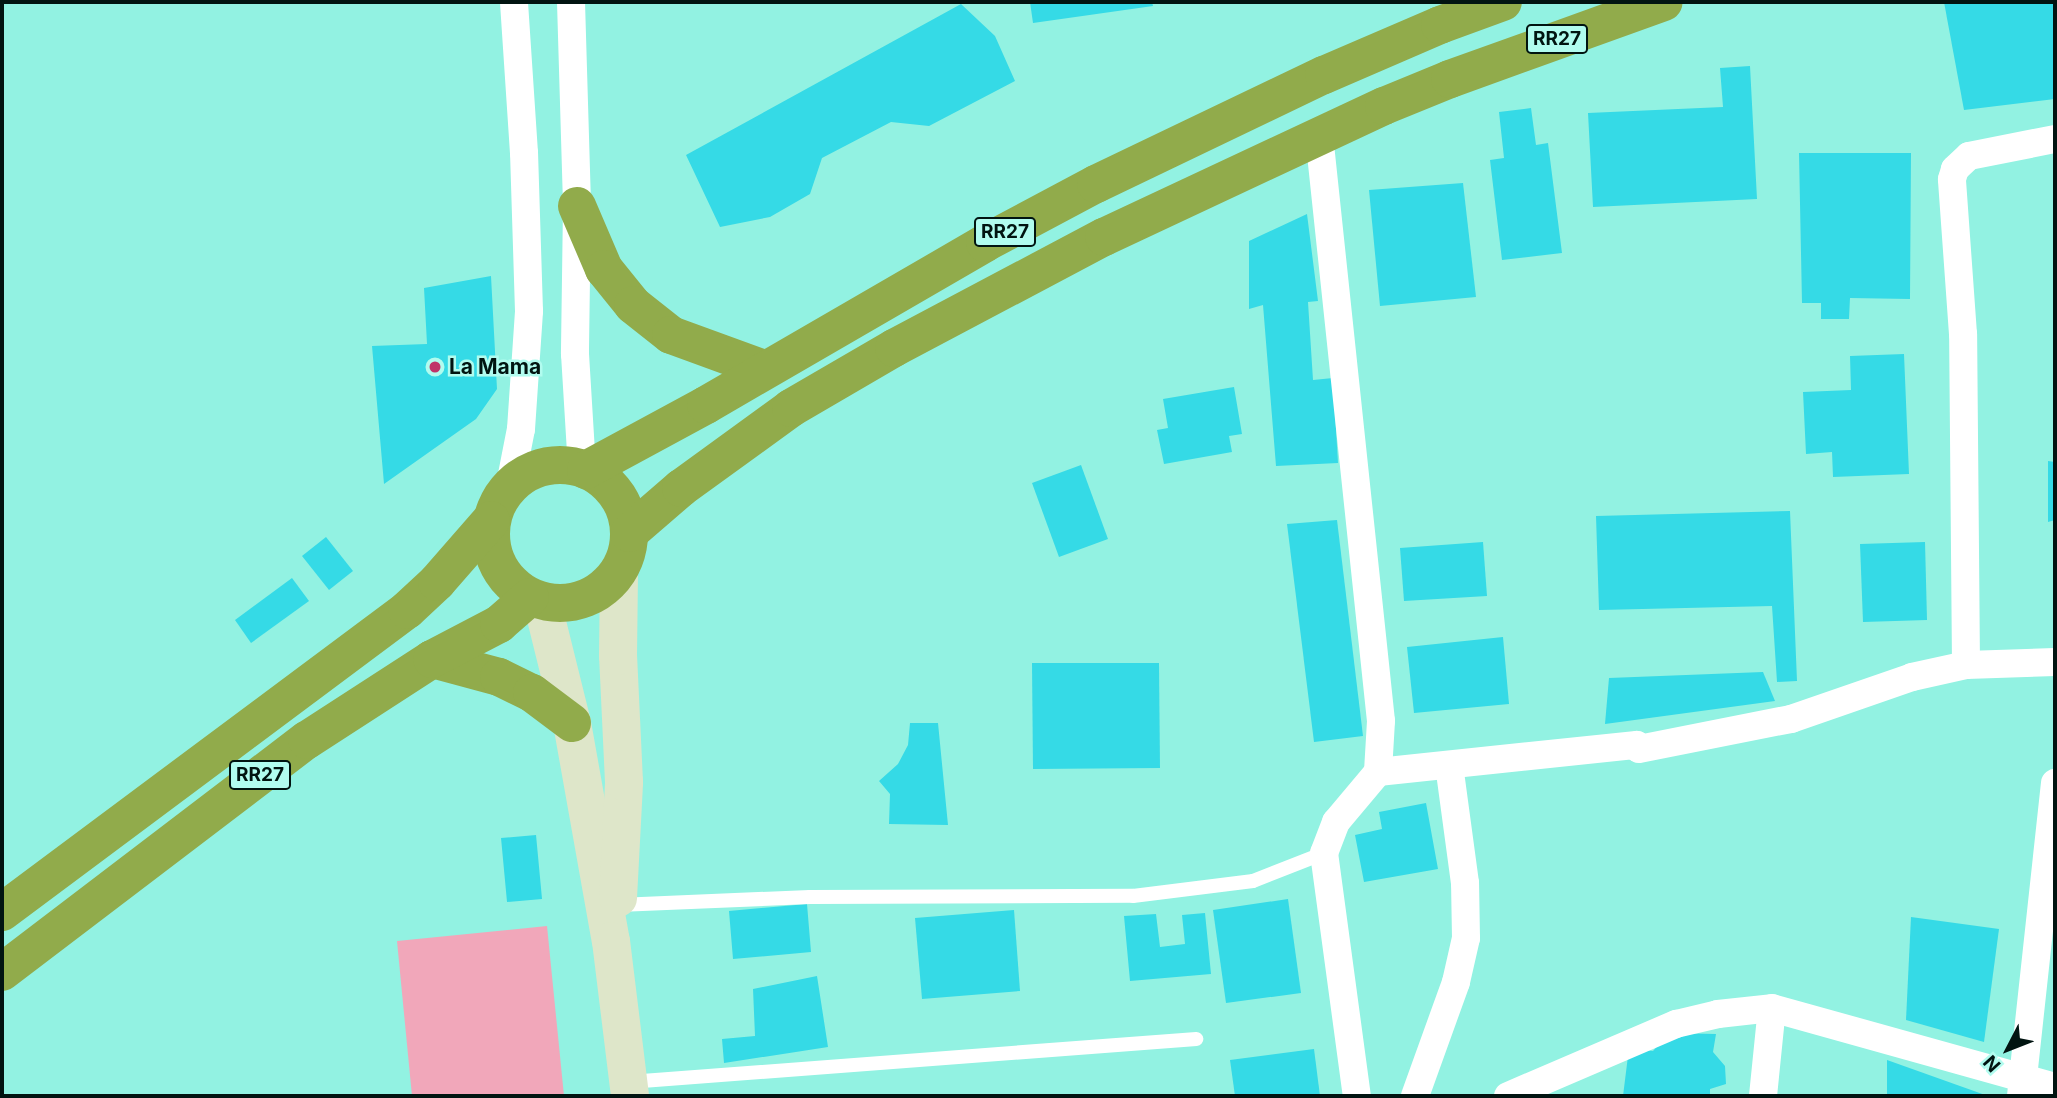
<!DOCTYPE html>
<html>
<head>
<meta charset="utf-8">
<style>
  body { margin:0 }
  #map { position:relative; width:2057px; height:1098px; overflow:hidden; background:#92f2e2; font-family:Inter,sans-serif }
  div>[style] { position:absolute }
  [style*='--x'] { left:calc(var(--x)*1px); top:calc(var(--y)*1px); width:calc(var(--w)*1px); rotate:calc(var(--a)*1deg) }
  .green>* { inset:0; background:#f1a7ba }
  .building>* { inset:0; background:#35dae6 }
  .lane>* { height:14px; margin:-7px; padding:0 7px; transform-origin:7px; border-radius:7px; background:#fff }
  .street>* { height:28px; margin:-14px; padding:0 14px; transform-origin:14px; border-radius:14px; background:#fff }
  .secondary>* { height:38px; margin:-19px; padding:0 19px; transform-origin:19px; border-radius:19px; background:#dee6c9 }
  .highway>* { height:38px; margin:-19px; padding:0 19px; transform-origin:19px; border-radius:19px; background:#91ab4b }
  .highway>.ring { margin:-19px; padding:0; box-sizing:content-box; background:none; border:38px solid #91ab4b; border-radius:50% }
  .dots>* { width:19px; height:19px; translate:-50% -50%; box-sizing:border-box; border:4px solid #b1fcef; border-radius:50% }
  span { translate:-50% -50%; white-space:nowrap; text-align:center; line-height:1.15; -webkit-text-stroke:5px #b1fcef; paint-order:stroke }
  .shield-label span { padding:2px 5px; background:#b1fcef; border:2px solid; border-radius:5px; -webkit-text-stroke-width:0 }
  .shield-label { font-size:19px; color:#011411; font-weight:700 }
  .poi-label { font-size:21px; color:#011411; font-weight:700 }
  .left { translate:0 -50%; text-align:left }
  .frame { position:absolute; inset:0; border:4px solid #011411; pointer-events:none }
  .north { position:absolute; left:1973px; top:1014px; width:70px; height:70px; -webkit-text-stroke:5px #b1fcef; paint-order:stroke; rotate:228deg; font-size:19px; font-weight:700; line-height:28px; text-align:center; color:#011411 }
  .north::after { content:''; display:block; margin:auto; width:24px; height:32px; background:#011411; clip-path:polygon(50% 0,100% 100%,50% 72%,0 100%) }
</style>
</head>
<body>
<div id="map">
  <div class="green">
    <i style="clip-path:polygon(547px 926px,564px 1096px,412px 1096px,397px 941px)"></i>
  </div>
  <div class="building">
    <i style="clip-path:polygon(1030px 2px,1152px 2px,1153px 6px,1033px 23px)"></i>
    <i style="clip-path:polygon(1944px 2px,2055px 2px,2055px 99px,1964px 110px)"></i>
    <i style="clip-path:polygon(961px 4px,995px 36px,1015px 81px,929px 126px,891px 122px,822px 158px,810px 194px,770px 217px,720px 227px,686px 155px)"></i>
    <i style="clip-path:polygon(1750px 66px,1757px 199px,1593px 207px,1588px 113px,1723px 107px,1720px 68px)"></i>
    <i style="clip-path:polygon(1531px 108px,1536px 145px,1548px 143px,1562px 253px,1502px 260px,1490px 160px,1504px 158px,1499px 112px)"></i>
    <i style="clip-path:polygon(1799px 153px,1911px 153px,1910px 299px,1850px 298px,1849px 319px,1821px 319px,1821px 303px,1802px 303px)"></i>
    <i style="clip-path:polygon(1463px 183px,1476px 297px,1380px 306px,1369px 190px)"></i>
    <i style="clip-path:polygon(1307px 214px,1318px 301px,1308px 302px,1313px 380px,1333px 378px,1338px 463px,1276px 466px,1263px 305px,1249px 309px,1249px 241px)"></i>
    <i style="clip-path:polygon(491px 276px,497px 389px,476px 419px,384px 484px,372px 346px,427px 344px,424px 288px)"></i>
    <i style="clip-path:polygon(1904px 354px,1909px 474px,1833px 477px,1832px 452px,1806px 454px,1803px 392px,1851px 390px,1850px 356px)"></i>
    <i style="clip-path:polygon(1234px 387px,1242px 434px,1229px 436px,1232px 452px,1164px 464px,1157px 430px,1168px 428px,1163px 399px)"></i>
    <i style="clip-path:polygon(2048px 461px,2055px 462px,2055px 520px,2048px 522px)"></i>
    <i style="clip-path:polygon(1081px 465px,1108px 539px,1059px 557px,1032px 483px)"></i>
    <i style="clip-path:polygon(1790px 511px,1797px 681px,1777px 682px,1772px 606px,1599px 610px,1596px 516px)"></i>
    <i style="clip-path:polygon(1337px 520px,1363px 736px,1314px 742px,1287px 524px)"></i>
    <i style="clip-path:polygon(326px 537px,353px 571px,329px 590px,302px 556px)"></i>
    <i style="clip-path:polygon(1483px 542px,1487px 596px,1404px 601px,1400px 548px)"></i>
    <i style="clip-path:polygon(1925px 542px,1927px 620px,1863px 622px,1860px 544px)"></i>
    <i style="clip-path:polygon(292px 578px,309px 601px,251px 643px,235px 620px)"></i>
    <i style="clip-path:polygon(1503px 637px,1509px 704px,1414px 713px,1407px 647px)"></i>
    <i style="clip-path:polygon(1032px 663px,1159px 663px,1160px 768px,1033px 769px)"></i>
    <i style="clip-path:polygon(1763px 672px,1775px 701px,1605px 724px,1609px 678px)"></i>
    <i style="clip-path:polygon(910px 723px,938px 723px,948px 825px,889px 824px,890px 794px,879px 781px,898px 764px,908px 745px)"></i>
    <i style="clip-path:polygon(1426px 803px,1438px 869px,1364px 882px,1355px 835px,1382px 829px,1379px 812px)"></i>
    <i style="clip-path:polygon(536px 835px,542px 899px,507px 902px,501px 838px)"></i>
    <i style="clip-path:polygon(1288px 899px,1301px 993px,1226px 1003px,1213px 910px)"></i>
    <i style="clip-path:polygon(807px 904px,811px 952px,733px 959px,729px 911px)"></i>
    <i style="clip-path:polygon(1014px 910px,1020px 991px,922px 999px,915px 918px)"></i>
    <i style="clip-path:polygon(1205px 913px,1211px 974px,1130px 981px,1124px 916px,1156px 914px,1160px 947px,1185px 944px,1182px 915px)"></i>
    <i style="clip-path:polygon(1911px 917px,1999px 929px,1984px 1042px,1906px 1020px)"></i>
    <i style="clip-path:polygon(817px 976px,828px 1047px,724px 1063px,722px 1039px,755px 1036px,753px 989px)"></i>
    <i style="clip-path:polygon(1669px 1033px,1716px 1034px,1713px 1052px,1725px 1066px,1726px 1084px,1710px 1089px,1710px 1096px,1623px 1096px,1629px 1048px,1653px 1051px)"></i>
    <i style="clip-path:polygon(1314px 1049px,1320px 1096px,1235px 1096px,1230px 1060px)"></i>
    <i style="clip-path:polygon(1887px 1060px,1988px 1096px,1887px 1096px)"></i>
  </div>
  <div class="lane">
    <i style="--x:618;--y:905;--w:192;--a:-2.4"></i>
    <i style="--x:810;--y:897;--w:323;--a:-0.2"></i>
    <i style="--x:1133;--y:896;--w:121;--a:-7.1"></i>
    <i style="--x:1253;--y:881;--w:76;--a:-21.5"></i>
    <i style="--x:629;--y:1082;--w:569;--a:-4.34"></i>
  </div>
  <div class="street">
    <i style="--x:571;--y:2;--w:204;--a:88.3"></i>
    <i style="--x:577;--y:206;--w:148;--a:90.8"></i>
    <i style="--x:575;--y:354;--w:114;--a:86.5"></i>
    <i style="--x:1319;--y:135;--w:589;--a:83.96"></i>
    <i style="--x:1381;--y:721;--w:51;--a:93.4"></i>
    <i style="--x:1378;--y:772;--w:65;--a:130"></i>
    <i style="--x:1336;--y:822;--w:33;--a:111"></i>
    <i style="--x:1324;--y:853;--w:245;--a:82.3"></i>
    <i style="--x:510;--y:485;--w:57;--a:-78.9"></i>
    <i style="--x:521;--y:429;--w:118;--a:-86.1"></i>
    <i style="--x:529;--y:311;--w:158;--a:-91.8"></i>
    <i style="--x:524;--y:153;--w:151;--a:-93.8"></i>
    <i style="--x:1966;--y:665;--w:331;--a:-90.5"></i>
    <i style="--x:1963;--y:334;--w:155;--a:-94.1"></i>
    <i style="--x:1952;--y:179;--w:10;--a:-73"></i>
    <i style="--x:1955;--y:169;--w:19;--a:-43"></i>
    <i style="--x:1969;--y:156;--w:88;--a:-11.2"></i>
    <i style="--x:1378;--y:772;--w:260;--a:-6"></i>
    <i style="--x:1637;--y:745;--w:4;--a:63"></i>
    <i style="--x:1639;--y:749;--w:155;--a:-11.2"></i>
    <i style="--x:1791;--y:719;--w:128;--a:-19.1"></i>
    <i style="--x:1912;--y:677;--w:55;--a:-12.5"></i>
    <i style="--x:1966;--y:665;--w:89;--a:-1.9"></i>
    <i style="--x:1415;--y:1096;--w:121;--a:-70.2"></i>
    <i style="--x:1456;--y:982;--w:45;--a:-77.2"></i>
    <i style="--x:1466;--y:938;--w:55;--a:-91"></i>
    <i style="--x:1465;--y:883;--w:119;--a:-97.7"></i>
    <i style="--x:1508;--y:1096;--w:183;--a:-23.2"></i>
    <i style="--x:1676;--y:1024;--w:43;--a:-13.4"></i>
    <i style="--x:1718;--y:1014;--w:54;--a:-6.3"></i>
    <i style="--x:1772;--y:1008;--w:294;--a:15.6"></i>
    <i style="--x:1763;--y:1096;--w:88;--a:-84.2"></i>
    <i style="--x:2021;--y:1096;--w:315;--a:-83.8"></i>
  </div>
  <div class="secondary">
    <i style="--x:542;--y:602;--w:125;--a:76.1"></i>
    <i style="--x:572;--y:723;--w:221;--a:79.9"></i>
    <i style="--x:611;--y:941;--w:156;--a:83"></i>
    <i style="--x:618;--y:898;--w:116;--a:-87"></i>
    <i style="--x:624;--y:782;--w:126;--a:-92.7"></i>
    <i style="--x:618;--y:656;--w:84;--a:-89.3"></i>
  </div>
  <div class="highway">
    <i style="--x:577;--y:206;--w:69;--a:66.8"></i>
    <i style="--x:604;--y:269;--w:46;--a:51.1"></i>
    <i style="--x:633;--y:305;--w:48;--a:38.3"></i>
    <i style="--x:671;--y:335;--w:99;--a:20.1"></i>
    <i class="ring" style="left:491px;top:465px;width:100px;height:100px"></i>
    <i style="--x:586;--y:470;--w:136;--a:-28.4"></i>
    <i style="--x:706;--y:405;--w:323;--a:-30.1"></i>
    <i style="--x:985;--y:243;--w:126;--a:-28"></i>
    <i style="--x:1096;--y:184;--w:253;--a:-25.6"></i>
    <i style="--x:1324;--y:75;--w:126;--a:-23.3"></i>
    <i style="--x:1440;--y:25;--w:67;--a:-20.1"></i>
    <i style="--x:629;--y:533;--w:69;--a:-40.9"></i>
    <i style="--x:681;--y:488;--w:136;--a:-36"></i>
    <i style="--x:791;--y:408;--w:119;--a:-30.2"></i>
    <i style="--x:894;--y:348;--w:238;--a:-27.9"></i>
    <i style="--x:1104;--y:237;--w:309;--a:-25.1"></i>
    <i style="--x:1384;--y:106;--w:71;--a:-22.2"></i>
    <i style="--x:1450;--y:79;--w:227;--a:-19.8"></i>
    <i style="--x:432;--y:659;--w:69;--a:15"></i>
    <i style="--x:499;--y:677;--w:37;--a:26"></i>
    <i style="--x:532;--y:693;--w:50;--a:36.9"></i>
    <i style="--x:2;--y:912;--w:505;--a:-36.71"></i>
    <i style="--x:407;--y:610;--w:41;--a:-43"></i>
    <i style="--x:437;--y:582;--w:82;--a:-48.9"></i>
    <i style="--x:2;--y:972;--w:383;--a:-37.3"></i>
    <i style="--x:307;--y:740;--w:149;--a:-32.9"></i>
    <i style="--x:432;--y:659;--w:76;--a:-27.6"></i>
    <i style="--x:499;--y:624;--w:41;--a:-41.1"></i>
  </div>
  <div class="dots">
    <i style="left:435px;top:367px;background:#c03469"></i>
  </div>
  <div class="shield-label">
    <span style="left:1557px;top:39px">RR27</span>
    <span style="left:1005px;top:232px">RR27</span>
    <span style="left:260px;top:775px">RR27</span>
  </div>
  <div class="poi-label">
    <span class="left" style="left:449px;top:367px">La Mama</span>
  </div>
  <div class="frame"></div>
  <div class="north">N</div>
</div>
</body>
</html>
